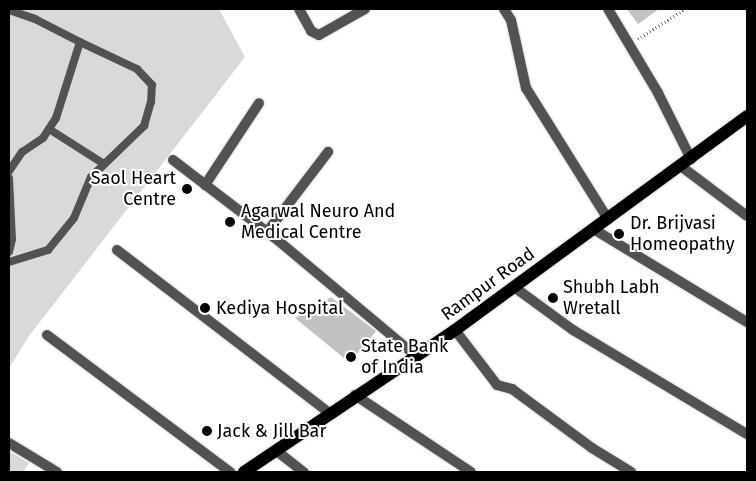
<!DOCTYPE html>
<html>
<head>
<meta charset="utf-8">
<style>
  body { margin:0 }
  #map { position:relative; width:756px; height:481px; overflow:hidden; background:#fff; font-family:"Fira Sans",sans-serif }
  div>[style] { position:absolute }
  [style*='--x'] { left:calc(var(--x)*1px); top:calc(var(--y)*1px); width:calc(var(--w)*1px); rotate:calc(var(--a)*1deg) }
  .green>* { inset:0; background:#d9d9d9 }
  .building>* { inset:0; background:#c2c2c2 }
  .path>* { height:3px; margin-top:-1.5px; transform-origin:0; background:repeating-linear-gradient(90deg,#747474 0 1px,transparent 0 3.5px) }
  .roads { filter:drop-shadow(0 0 1px #dbdbdb) drop-shadow(0 0 1px #dbdbdb) }
  .lane>* { height:8px; margin:-4px; padding:0 4px; transform-origin:4px; border-radius:4px; background:#525252 }
  .street>* { height:10px; margin:-5px; padding:0 5px; transform-origin:5px; border-radius:5px; background:#525252 }
  .primary>* { height:12px; margin:-6px; padding:0 6px; transform-origin:6px; border-radius:6px; background:#000 }
  .dots>* { width:14px; height:14px; translate:-50% -50%; box-sizing:border-box; border:2px solid #fff; border-radius:50% }
  span { translate:-50% -50%; white-space:nowrap; text-align:center; line-height:1.15; -webkit-text-stroke:4px #fff; paint-order:stroke }
  .poi-label { font-size:18px; color:#000 }
  .right { translate:-100% -50%; text-align:right }
  .left { translate:0 -50%; text-align:left }
  .street-label { font-size:18px; color:#000 }
  .frame { position:absolute; inset:0; border:10px solid #000; pointer-events:none }
</style>
</head>
<body>
<div id="map">
  <div class="green">
    <i style="clip-path:polygon(9px 9px,219px 9px,245px 57px,29px 336px,9px 368px)"></i>
    <i style="clip-path:polygon(9px 451px,29px 463px,23px 472px,9px 472px)"></i>
  </div>
  <div class="building">
    <i style="clip-path:polygon(627px 9px,659px 9px,638px 24px)"></i>
    <i style="clip-path:polygon(331px 297px,376px 331px,350px 363px,295px 318px)"></i>
  </div>
  <div class="path">
    <i style="--x:638;--y:39;--w:56;--a:-32.6"></i>
  </div>
  <div class="roads">
    <div class="lane">
      <i style="--x:9;--y:10;--w:28;--a:19"></i>
      <i style="--x:35;--y:19;--w:51;--a:27.1"></i>
      <i style="--x:80;--y:42;--w:80;--a:107.5"></i>
      <i style="--x:56;--y:118;--w:24;--a:123"></i>
      <i style="--x:43;--y:138;--w:25;--a:146"></i>
      <i style="--x:22;--y:152;--w:23;--a:124"></i>
      <i style="--x:49;--y:129;--w:65;--a:32.5"></i>
      <i style="--x:9;--y:178;--w:61;--a:87.2"></i>
      <i style="--x:12;--y:239;--w:13;--a:103"></i>
      <i style="--x:9;--y:262;--w:41;--a:-17.1"></i>
      <i style="--x:48;--y:250;--w:41;--a:-50.9"></i>
      <i style="--x:74;--y:218;--w:44;--a:-67.5"></i>
      <i style="--x:91;--y:177;--w:74;--a:-43.9"></i>
      <i style="--x:144;--y:126;--w:25;--a:-74"></i>
      <i style="--x:151;--y:102;--w:17;--a:-87"></i>
      <i style="--x:152;--y:85;--w:22;--a:-133"></i>
      <i style="--x:137;--y:69;--w:63;--a:-154.7"></i>
    </div>
    <div class="street">
      <i style="--x:299;--y:9;--w:25;--a:61"></i>
      <i style="--x:311;--y:31;--w:9;--a:27"></i>
      <i style="--x:319;--y:35;--w:53;--a:-29.5"></i>
      <i style="--x:504;--y:9;--w:13;--a:58"></i>
      <i style="--x:511;--y:20;--w:70;--a:77.6"></i>
      <i style="--x:526;--y:88;--w:155;--a:58"></i>
      <i style="--x:608;--y:9;--w:98;--a:59.2"></i>
      <i style="--x:658;--y:93;--w:74;--a:63.4"></i>
      <i style="--x:173;--y:160;--w:128;--a:37.4"></i>
      <i style="--x:275;--y:238;--w:184;--a:39.9"></i>
      <i style="--x:682;--y:167;--w:81;--a:37"></i>
      <i style="--x:205;--y:185;--w:98;--a:-56.6"></i>
      <i style="--x:595;--y:230;--w:178;--a:31.2"></i>
      <i style="--x:267;--y:232;--w:101;--a:-52.7"></i>
      <i style="--x:117;--y:250;--w:270;--a:37.5"></i>
      <i style="--x:514;--y:287;--w:73;--a:36.1"></i>
      <i style="--x:573;--y:330;--w:203;--a:30.9"></i>
      <i style="--x:455;--y:330;--w:69;--a:52.6"></i>
      <i style="--x:497;--y:385;--w:16;--a:15"></i>
      <i style="--x:512;--y:389;--w:99;--a:36.4"></i>
      <i style="--x:592;--y:448;--w:46;--a:31.6"></i>
      <i style="--x:47;--y:335;--w:229;--a:36.8"></i>
      <i style="--x:355;--y:395;--w:139;--a:33.6"></i>
      <i style="--x:9;--y:443;--w:56;--a:31.1"></i>
      <i style="--x:278;--y:452;--w:33;--a:38"></i>
    </div>
    <div class="primary">
      <i style="--x:244;--y:472;--w:254;--a:-33.9"></i>
      <i style="--x:455;--y:330;--w:362;--a:-36.2"></i>
    </div>
  </div>
  <div class="dots">
    <i style="left:187px;top:189px;background:#000"></i>
    <i style="left:230px;top:222px;background:#000"></i>
    <i style="left:619px;top:234px;background:#000"></i>
    <i style="left:553px;top:298px;background:#000"></i>
    <i style="left:205px;top:308px;background:#000"></i>
    <i style="left:351px;top:357px;background:#000"></i>
    <i style="left:207px;top:431px;background:#000"></i>
  </div>
  <div class="poi-label">
    <span class="right" style="left:176px;top:189px">Saol Heart<br>Centre</span>
    <span class="left" style="left:241px;top:222px">Agarwal Neuro And<br>Medical Centre</span>
    <span class="left" style="left:630px;top:234px">Dr. Brijvasi<br>Homeopathy</span>
    <span class="left" style="left:563px;top:298px">Shubh Labh<br>Wretall</span>
    <span class="left" style="left:216px;top:308px">Kediya Hospital</span>
    <span class="left" style="left:361px;top:357px">State Bank<br>of India</span>
    <span class="left" style="left:217px;top:431px">Jack &amp; Jill Bar</span>
  </div>
  <div class="street-label">
    <span style="left:488px;top:284px;rotate:-36deg">Rampur Road</span>
  </div>
  <div class="frame"></div>
</div>
</body>
</html>
